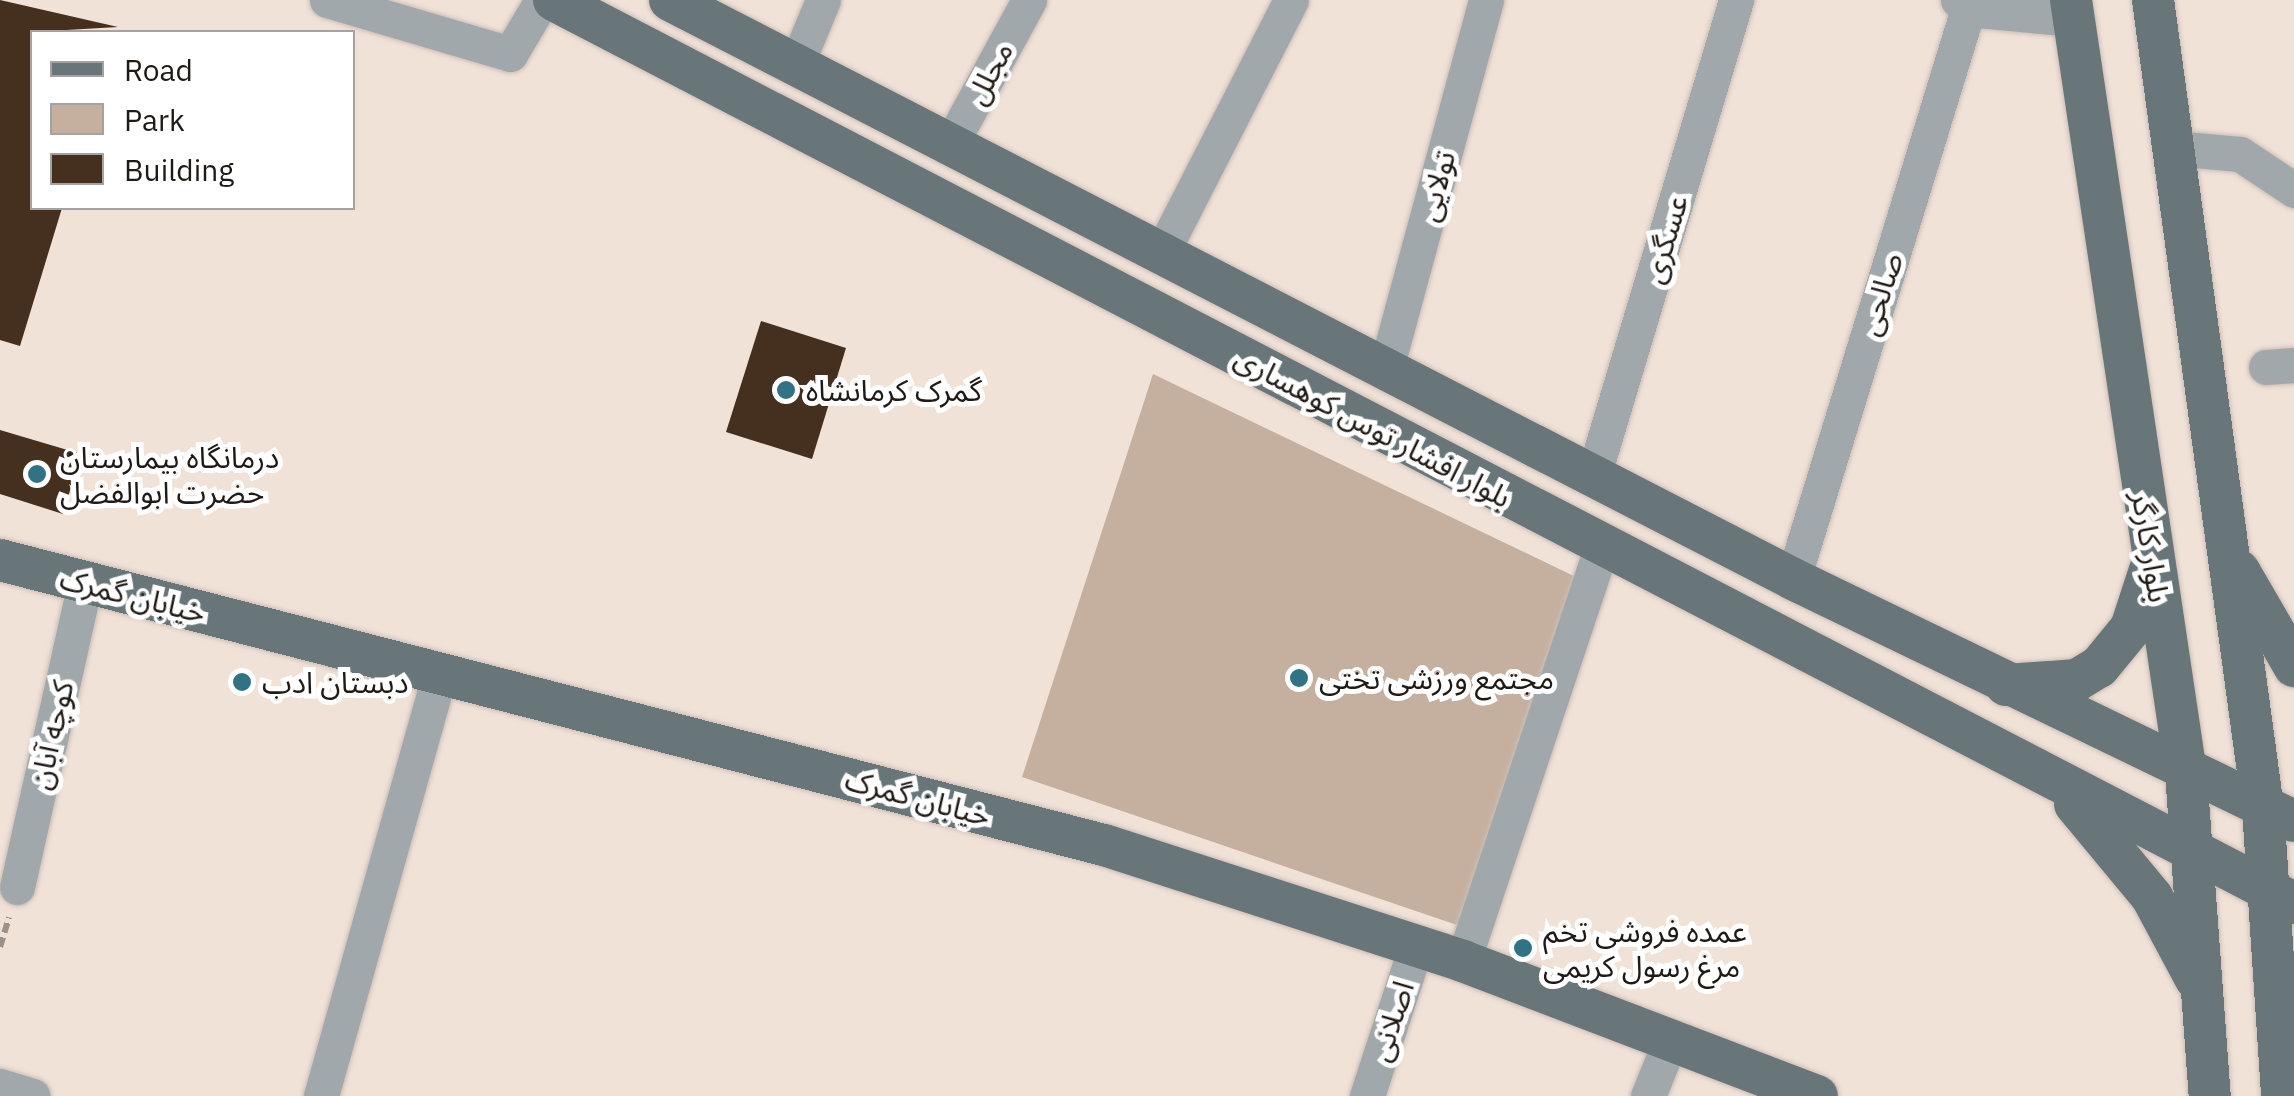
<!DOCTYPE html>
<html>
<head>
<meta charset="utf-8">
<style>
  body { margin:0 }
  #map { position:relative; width:2294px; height:1096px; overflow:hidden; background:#f1e2d8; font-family:"IBM Plex Sans","Noto Sans Arabic",sans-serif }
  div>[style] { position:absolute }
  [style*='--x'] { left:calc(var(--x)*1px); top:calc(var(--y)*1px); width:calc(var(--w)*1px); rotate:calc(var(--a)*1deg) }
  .green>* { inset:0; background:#c5b0a0 }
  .building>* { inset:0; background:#453020 }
  .path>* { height:6px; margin-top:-3px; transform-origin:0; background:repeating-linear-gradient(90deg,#9c9189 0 10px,transparent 0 15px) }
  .roads { filter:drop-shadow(0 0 2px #cbbeb5) drop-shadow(0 0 2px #cbbeb5) }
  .minor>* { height:35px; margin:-17.5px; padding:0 17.5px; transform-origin:17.5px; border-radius:17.5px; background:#a1a8ab }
  .major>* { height:42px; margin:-21px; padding:0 21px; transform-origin:21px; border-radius:21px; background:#68767a }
  .dots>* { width:28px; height:28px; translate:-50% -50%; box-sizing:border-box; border:5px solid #fff; border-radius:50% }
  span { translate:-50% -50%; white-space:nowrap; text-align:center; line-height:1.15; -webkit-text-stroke:10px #fff; paint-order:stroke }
  .street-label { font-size:30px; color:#1f1a16 }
  .poi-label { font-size:30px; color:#1f1a16 }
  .left { translate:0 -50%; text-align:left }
  .legend { position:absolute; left:30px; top:30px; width:325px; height:180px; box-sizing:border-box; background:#fff; border:2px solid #a5a3a2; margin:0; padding:12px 18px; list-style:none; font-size:30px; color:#1f1a16 }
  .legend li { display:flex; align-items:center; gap:20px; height:50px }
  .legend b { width:50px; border:2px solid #a5a3a2 }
</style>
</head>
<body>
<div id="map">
  <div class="green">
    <i style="clip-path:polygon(1153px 374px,1580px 579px,1457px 925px,1022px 777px)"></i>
  </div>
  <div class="building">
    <i style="clip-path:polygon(0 0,118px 27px,32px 32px,32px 208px,62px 208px,20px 346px,0 340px)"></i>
    <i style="clip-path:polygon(761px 321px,846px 348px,812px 459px,726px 432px)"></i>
    <i style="clip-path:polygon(0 430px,81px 454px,63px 514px,0 494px)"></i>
  </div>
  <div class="path">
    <i style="--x:0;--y:947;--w:31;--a:-73"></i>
  </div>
  <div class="roads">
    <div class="minor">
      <i style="--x:327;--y:0;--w:191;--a:16.4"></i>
      <i style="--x:510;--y:54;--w:63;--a:-59.3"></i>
      <i style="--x:1958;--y:0;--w:13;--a:42"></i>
      <i style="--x:1968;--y:9;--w:106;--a:5.4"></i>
      <i style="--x:796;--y:65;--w:70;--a:-67.4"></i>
      <i style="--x:950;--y:145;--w:165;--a:-61.4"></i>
      <i style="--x:2173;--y:148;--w:67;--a:5.1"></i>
      <i style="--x:2240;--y:154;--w:65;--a:33.7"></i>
      <i style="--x:1161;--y:254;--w:285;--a:-62.9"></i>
      <i style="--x:2266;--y:367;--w:28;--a:-4"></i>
      <i style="--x:1385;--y:372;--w:385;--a:-74.8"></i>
      <i style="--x:1593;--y:477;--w:498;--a:-73.3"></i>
      <i style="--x:1793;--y:579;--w:596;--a:-72.93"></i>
      <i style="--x:17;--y:887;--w:311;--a:-77.4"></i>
      <i style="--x:1463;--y:961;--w:438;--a:-71.5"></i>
      <i style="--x:0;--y:1086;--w:34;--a:17"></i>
      <i style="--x:321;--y:1096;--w:439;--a:-74.3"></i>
      <i style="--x:1367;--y:1096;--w:158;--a:-71.9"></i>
      <i style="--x:1648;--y:1096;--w:61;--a:-68"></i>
    </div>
    <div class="major">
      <i style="--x:554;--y:0;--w:1960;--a:27.43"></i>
      <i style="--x:670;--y:0;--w:1263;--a:27.27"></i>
      <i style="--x:1793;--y:579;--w:556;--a:25.78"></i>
      <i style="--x:2071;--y:0;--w:782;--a:81.54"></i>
      <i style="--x:2186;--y:773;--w:324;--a:85.8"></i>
      <i style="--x:2153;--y:0;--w:815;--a:82.25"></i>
      <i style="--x:2263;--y:808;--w:289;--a:86.2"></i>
      <i style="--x:0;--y:560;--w:1140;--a:14.48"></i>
      <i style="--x:1104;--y:845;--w:377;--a:17.9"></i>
      <i style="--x:1463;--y:961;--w:379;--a:20.9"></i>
      <i style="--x:2239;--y:571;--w:110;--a:59.9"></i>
      <i style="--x:2006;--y:685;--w:71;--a:-4"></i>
      <i style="--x:2077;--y:680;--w:26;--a:-31"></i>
      <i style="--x:2099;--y:667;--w:50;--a:-50.6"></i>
      <i style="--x:2131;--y:628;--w:61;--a:-71.9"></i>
      <i style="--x:2075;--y:804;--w:121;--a:50.4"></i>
      <i style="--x:2152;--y:897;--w:93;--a:61.8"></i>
    </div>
  </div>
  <div class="dots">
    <i style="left:786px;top:390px;background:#317285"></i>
    <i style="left:37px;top:474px;background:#317285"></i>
    <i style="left:1299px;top:678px;background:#317285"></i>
    <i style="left:242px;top:682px;background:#317285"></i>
    <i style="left:1523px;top:948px;background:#317285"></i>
  </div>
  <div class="street-label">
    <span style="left:989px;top:73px;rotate:-62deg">مجلل</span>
    <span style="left:1436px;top:186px;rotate:-75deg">تولایی</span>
    <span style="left:1665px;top:239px;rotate:-73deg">عسگری</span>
    <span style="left:1880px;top:294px;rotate:-73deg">صالحی</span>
    <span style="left:1373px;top:427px;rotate:28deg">بلوار افشار توس کوهساری</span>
    <span style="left:2151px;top:547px;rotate:81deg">بلوار کارگر</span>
    <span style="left:133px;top:595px;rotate:14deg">خیابان گمرک</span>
    <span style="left:51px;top:735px;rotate:-77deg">کوچه آبان</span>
    <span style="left:918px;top:797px;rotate:15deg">خیابان گمرک</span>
    <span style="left:1391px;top:1021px;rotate:-72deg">اصلانی</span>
  </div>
  <div class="poi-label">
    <span class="left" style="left:806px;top:390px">گمرک کرمانشاه</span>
    <span class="left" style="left:60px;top:474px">درمانگاه بیمارستان<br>حضرت ابوالفضل</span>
    <span class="left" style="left:1319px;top:678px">مجتمع ورزشی تختی</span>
    <span class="left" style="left:262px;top:682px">دبستان ادب</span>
    <span class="left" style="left:1543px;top:948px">عمده فروشی تخم<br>مرغ رسول کریمی</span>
  </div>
  <ul class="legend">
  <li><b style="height:12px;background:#68767a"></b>Road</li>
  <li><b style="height:28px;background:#c5b0a0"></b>Park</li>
  <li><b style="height:28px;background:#453020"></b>Building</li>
  </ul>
</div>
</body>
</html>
